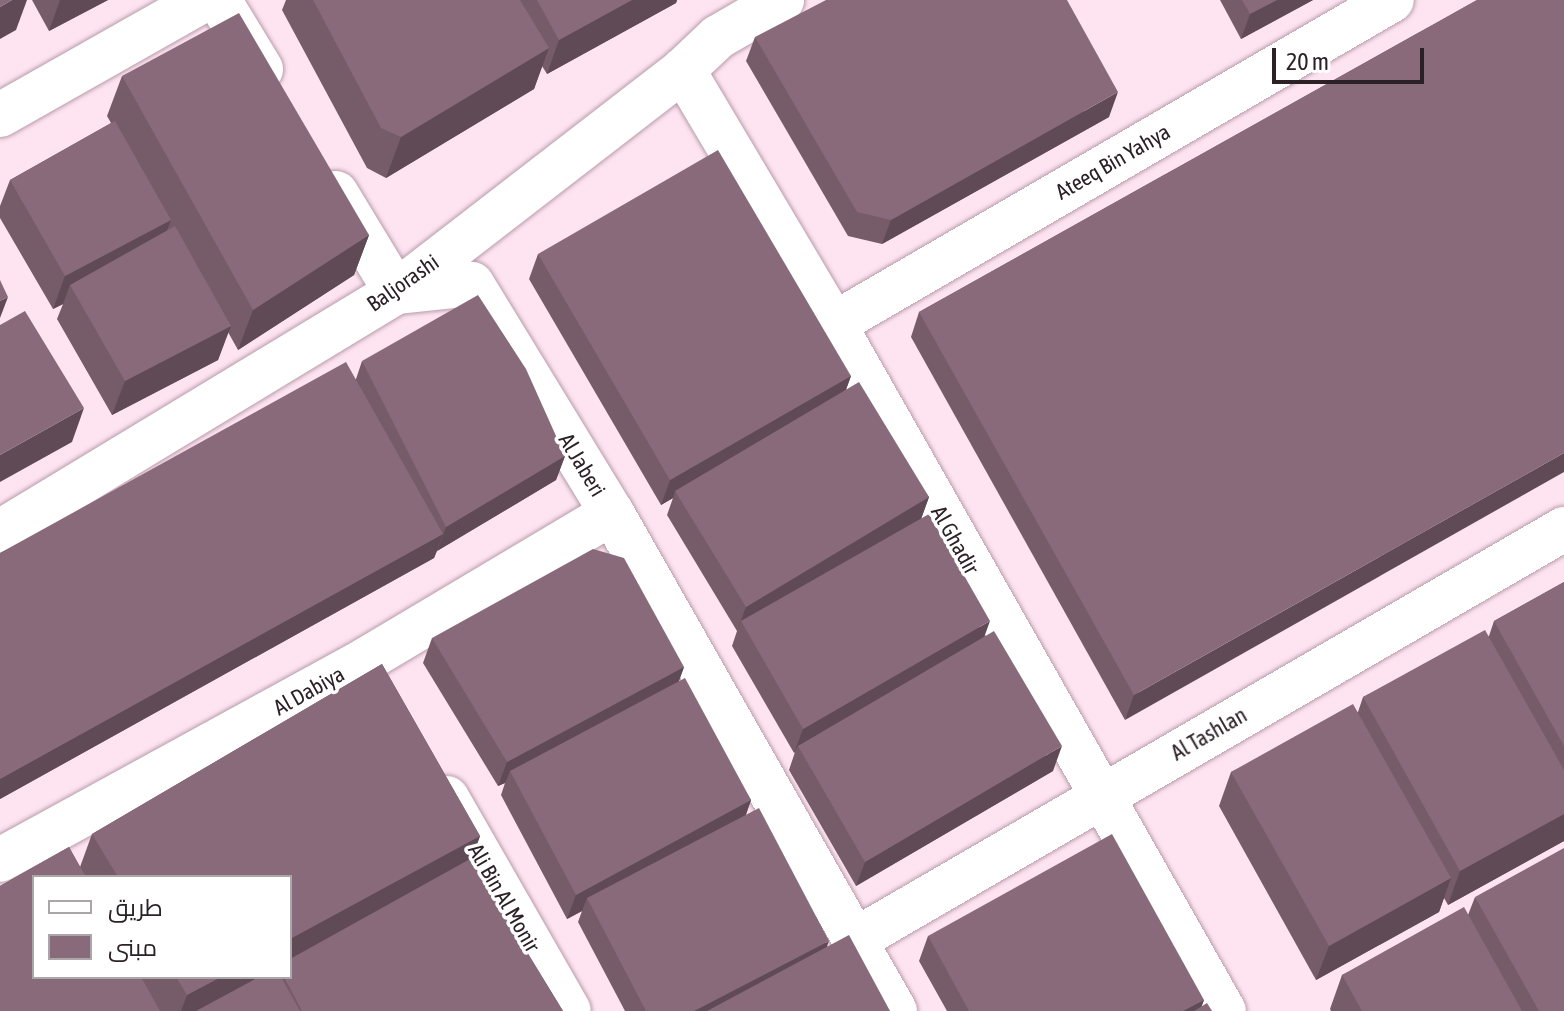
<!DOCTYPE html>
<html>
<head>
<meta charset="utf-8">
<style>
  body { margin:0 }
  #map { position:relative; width:1564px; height:1011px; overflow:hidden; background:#fee4f1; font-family:"Asap Condensed",Cairo,sans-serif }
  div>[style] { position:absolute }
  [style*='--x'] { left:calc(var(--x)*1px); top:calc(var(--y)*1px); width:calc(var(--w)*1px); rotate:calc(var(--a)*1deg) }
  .roads { filter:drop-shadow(0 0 2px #b89baa) drop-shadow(0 0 2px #b89baa) }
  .minor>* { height:44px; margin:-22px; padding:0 22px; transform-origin:22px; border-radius:22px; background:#fff }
  .wall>* { inset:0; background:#765b69 }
  .shaded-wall>* { inset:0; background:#604a55 }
  .building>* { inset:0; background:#896a7a }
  span { translate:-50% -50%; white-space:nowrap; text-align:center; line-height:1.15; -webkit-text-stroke:7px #fff; paint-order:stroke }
  .street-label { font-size:22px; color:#2c2127 }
  .legend { position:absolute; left:32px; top:875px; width:260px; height:104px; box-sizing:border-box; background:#fff; border:2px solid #aba6a9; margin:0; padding:10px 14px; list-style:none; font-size:24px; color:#2c2127 }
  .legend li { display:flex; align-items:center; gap:16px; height:40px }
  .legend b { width:40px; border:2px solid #aba6a9 }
  .scale { position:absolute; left:1272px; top:48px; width:152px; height:36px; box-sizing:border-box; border:4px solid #2c2127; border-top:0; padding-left:10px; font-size:24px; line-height:28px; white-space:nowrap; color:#2c2127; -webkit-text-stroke:6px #fff; paint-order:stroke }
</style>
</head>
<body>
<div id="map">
  <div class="roads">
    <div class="minor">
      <i style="--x:219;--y:0;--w:81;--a:58.7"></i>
      <i style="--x:683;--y:70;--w:295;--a:59.3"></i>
      <i style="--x:834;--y:324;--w:790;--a:60.42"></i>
      <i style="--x:0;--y:115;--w:233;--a:-29.5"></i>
      <i style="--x:336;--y:193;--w:116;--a:58.8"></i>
      <i style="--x:396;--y:292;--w:76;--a:-6"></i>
      <i style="--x:472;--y:284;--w:268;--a:58.6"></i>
      <i style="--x:612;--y:513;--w:573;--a:60.39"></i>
      <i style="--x:834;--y:324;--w:645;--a:-30.14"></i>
      <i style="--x:0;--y:532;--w:463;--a:-31.2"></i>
      <i style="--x:396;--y:292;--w:363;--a:-37.7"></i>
      <i style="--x:683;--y:70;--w:48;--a:-43.3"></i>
      <i style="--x:718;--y:37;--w:74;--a:-30"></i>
      <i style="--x:447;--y:798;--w:245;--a:60.2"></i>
      <i style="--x:0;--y:860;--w:418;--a:-28.7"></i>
      <i style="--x:367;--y:659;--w:285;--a:-30.8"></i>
      <i style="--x:855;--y:940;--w:820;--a:-30.1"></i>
    </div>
  </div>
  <div class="wall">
    <i style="clip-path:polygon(32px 0,108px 0,49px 31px)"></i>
    <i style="clip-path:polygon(286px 0,677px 0,676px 3px,547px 74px,542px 66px,534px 89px,386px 178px,367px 168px,282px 10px)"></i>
    <i style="clip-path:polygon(1220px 0,1313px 0,1241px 39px)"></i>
    <i style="clip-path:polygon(1477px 0,1125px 720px,911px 337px,919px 312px)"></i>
    <i style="clip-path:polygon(755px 37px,1109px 117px,882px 244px,848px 236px,746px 61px)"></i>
    <i style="clip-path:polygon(122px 76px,369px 235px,354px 275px,238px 350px,228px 332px,218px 360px,112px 415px,57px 319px,63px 304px,53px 309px,0 218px,0 206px,10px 180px,111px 123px,107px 116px)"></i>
    <i style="clip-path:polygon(538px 254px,851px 376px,846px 389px,929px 497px,921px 519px,985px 637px,1053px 771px,856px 886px,789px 770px,795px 752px,794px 753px,732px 646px,737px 631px,667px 515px,673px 498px,661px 505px,529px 279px)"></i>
    <i style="clip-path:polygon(362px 361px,565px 456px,556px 480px,437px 551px,434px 558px,0 799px,0 553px,356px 379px)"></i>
    <i style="clip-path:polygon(1564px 582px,1564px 841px,1448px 905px,1444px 898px,1439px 912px,1316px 980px,1219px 806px,1231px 772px,1358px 712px,1363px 697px,1489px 636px,1494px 621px)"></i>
    <i style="clip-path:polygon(432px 638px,684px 667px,679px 681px,751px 800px,746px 815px,827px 946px,890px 1011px,625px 1011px,578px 922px,582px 911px,567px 919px,501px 795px,505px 783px,498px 786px,423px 663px)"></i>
    <i style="clip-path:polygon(evenodd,382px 664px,480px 836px,471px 860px,563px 1011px,0 1011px,0 886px,69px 847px,80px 867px,92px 834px,382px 664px,34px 877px,290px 877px,290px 977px,34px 977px,34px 877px)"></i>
    <i style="clip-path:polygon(1475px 897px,1564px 1011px,1331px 1011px,1330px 1009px,1342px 975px,1468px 915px)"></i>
    <i style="clip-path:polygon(928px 936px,1204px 1000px,1201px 1007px,1212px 1011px,947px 1011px,919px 961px)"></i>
  </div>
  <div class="shaded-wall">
    <i style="clip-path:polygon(12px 0,27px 0,16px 30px,0 39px,0 7px)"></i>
    <i style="clip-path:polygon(60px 0,108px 0,49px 31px)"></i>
    <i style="clip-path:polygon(632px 0,677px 0,676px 3px,547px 74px,559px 40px)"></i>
    <i style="clip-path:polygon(1277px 0,1313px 0,1241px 39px,1250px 14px)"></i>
    <i style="clip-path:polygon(549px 48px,534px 89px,386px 178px,401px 137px)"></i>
    <i style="clip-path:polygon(1118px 92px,1109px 117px,882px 244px,891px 220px)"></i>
    <i style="clip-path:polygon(171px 220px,158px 254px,70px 285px,63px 304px,53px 309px,65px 276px)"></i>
    <i style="clip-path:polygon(369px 235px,354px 275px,238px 350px,253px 310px)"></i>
    <i style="clip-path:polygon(8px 297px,0 318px,0 301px)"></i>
    <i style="clip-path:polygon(231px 326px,218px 360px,112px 415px,125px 381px)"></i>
    <i style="clip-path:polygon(851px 376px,842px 401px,675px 491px,673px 498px,661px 505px,670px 480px)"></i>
    <i style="clip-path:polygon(84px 408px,72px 442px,0 482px,0 455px)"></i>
    <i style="clip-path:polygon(1564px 453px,1564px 472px,1125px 720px,1134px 695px)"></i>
    <i style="clip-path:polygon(565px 456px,556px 480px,437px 551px,446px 527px)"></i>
    <i style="clip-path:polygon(929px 497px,920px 522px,741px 621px,737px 631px,746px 607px)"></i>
    <i style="clip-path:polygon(443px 534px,434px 558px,0 799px,0 779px)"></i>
    <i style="clip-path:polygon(990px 621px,981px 646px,798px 746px,794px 753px,803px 729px)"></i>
    <i style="clip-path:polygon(684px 667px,675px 691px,510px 771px,505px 783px,498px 786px,507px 762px)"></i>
    <i style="clip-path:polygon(1062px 746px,1053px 771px,856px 886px,865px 862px)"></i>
    <i style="clip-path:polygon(751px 800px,742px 825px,587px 898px,582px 911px,567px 919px,576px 895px)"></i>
    <i style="clip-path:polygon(1564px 814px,1564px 841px,1448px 905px,1460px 871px)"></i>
    <i style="clip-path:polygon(480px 836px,465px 877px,290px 972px,290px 939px)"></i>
    <i style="clip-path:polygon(1451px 878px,1439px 912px,1316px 980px,1329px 946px)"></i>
    <i style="clip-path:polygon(829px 941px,820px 965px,732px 1011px,694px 1011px)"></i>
    <i style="clip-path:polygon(221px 977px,274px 977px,218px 1011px,181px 1011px,187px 995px)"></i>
    <i style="clip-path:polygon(1204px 1000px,1200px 1011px,1183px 1011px)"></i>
  </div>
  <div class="building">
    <i style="clip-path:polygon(0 0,12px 0,0 7px)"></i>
    <i style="clip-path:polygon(313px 0,520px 0,549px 48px,401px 137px,381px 128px)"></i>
    <i style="clip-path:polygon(537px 0,632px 0,559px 40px)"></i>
    <i style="clip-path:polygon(826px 0,1067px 0,1118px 92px,891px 220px,857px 212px,755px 37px)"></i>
    <i style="clip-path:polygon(1242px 0,1277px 0,1250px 14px)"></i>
    <i style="clip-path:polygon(1477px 0,1564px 0,1564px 453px,1134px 695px,919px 312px)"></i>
    <i style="clip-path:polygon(239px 13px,369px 235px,253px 310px,122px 76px)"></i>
    <i style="clip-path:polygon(115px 121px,171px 220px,65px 276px,10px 180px)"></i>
    <i style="clip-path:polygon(718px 150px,851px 376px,670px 480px,538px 254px)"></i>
    <i style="clip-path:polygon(175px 226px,231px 326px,125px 381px,70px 285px)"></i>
    <i style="clip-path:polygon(0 280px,8px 297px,0 301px)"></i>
    <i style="clip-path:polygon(478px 295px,526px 369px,565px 456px,446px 527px,362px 361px)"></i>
    <i style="clip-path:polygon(25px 311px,84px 408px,0 455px,0 325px)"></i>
    <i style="clip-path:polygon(346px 362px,443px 534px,0 779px,0 553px)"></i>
    <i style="clip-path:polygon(859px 382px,929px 497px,746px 607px,675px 491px)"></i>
    <i style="clip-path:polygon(929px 514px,990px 621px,803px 729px,741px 621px)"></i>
    <i style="clip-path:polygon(593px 549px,624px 558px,684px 667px,507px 762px,432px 638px)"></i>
    <i style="clip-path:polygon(1564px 582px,1564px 746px,1494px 621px)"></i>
    <i style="clip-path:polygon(1485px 630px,1564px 770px,1564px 814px,1460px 871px,1363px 697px)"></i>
    <i style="clip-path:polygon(994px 631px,1062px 746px,865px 862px,798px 746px)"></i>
    <i style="clip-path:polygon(382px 664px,480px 836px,290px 939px,290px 877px,118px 877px,92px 834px)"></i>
    <i style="clip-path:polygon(685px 678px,751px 800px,576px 895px,510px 771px)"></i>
    <i style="clip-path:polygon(1353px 704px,1451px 878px,1329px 946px,1231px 772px)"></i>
    <i style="clip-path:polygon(759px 808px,829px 941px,694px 1011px,646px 1011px,587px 898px)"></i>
    <i style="clip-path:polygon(1112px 834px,1204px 1000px,1183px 1011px,969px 1011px,928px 936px)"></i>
    <i style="clip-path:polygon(69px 847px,86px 877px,34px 877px,34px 977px,141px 977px,160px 1011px,0 1011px,0 886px)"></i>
    <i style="clip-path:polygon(1564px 848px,1564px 1011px,1539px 1011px,1475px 897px)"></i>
    <i style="clip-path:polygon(470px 859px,563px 1011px,302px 1011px,284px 977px,290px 977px,290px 959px)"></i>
    <i style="clip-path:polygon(1464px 907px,1522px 1011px,1362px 1011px,1342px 975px)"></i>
    <i style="clip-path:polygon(849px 935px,890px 1011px,707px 1011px)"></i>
    <i style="clip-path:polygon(176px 977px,221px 977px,187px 995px)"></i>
    <i style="clip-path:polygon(259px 977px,281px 977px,300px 1011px,196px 1011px)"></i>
    <i style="clip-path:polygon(1207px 1003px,1212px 1011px,1194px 1011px)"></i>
  </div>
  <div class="street-label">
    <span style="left:1113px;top:162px;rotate:-30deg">Ateeq Bin Yahya</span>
    <span style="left:403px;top:283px;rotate:-35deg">Baljorashi</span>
    <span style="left:582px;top:465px;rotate:59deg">Al Jaberi</span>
    <span style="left:955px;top:540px;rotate:61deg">Al Ghadir</span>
    <span style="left:309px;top:691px;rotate:-29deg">Al Dabiya</span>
    <span style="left:1209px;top:734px;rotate:-30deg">Al Tashlan</span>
    <span style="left:504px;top:898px;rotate:60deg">Ali Bin Al Monir</span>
  </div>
  <ul class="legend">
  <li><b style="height:10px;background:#fff"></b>طريق</li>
  <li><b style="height:22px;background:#896a7a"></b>مبنى</li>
  </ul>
  <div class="scale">20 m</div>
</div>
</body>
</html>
